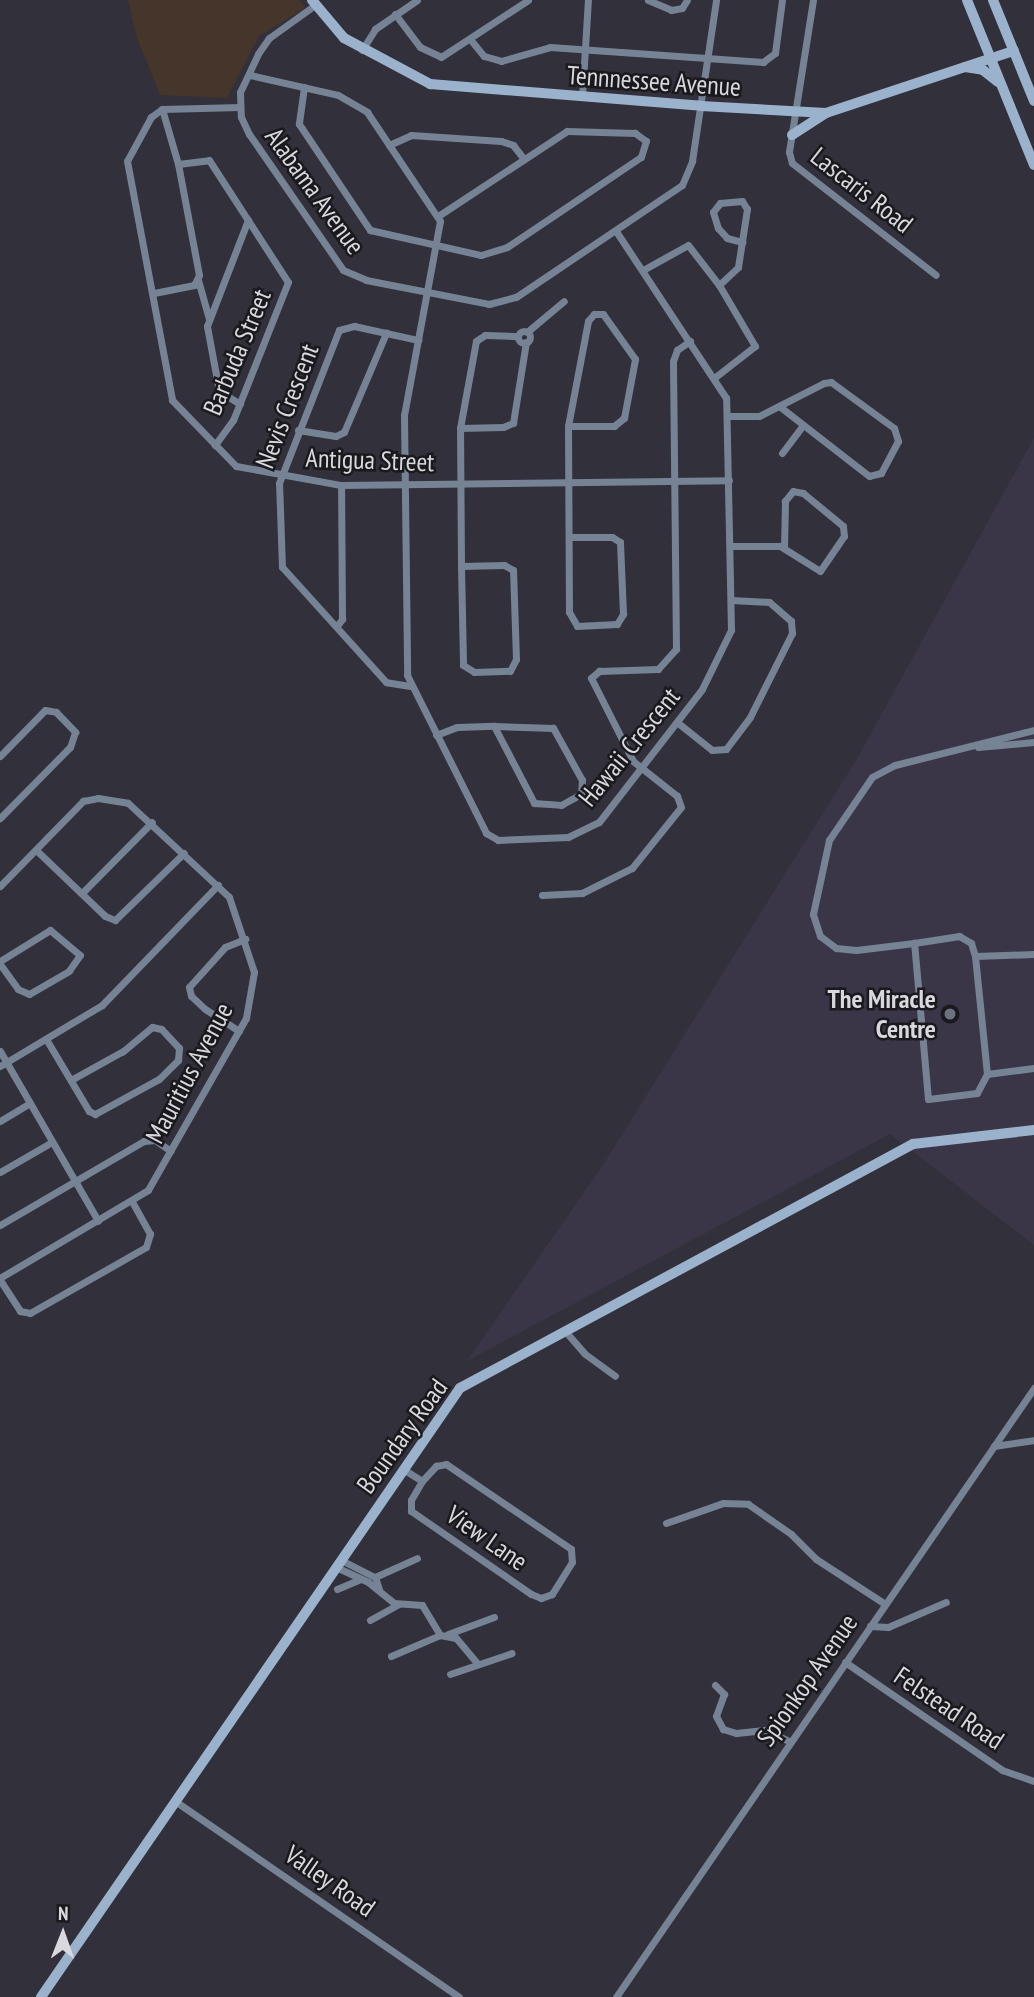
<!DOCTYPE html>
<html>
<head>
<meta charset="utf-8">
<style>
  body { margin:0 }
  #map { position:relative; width:1034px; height:1997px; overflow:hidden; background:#32303a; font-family:"PT Sans Narrow",sans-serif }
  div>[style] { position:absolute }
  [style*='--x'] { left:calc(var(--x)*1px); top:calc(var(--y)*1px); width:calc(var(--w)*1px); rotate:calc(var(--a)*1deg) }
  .industrial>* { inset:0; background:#3a3648 }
  .education>* { inset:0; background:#45352a }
  .street>* { height:7px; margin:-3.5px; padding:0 3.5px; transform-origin:3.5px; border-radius:3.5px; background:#758394 }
  .street>.ring { margin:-3.5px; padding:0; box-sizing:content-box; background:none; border:7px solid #758394; border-radius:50% }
  .secondary>* { height:10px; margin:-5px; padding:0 5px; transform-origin:5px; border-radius:5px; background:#9bb2cc }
  .dots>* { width:19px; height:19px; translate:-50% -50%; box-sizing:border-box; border:4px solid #1a191d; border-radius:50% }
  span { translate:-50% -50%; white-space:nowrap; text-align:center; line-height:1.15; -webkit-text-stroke:5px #1a191d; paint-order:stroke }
  .street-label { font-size:26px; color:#dad8df }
  .poi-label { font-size:26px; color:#dad8df; font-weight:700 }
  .right { translate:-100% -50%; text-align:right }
  .north { position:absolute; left:28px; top:1899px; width:70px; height:70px; -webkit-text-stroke:5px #1a191d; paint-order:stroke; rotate:1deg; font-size:19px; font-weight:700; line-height:28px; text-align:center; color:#dad8df }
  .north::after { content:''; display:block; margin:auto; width:24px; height:32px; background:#dad8df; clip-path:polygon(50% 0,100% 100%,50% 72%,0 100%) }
</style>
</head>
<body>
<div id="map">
  <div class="industrial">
    <i style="clip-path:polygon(1034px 438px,1034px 1245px,890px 1134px,467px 1361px,603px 1165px,858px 757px)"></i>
  </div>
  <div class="education">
    <i style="clip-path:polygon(128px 0,300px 0,305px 8px,259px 36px,227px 98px,160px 95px,137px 38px)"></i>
  </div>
  <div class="street">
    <i style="--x:648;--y:0;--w:25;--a:23"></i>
    <i style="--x:671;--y:10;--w:11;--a:-10"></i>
    <i style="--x:682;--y:8;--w:9;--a:-58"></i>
    <i style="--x:813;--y:0;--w:154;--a:99"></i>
    <i style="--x:789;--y:152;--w:11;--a:75"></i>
    <i style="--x:792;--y:163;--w:182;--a:37.9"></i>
    <i style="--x:315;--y:5;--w:57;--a:144.3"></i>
    <i style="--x:269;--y:38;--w:19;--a:125"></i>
    <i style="--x:258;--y:54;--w:42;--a:115.3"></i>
    <i style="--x:240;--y:92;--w:25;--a:88"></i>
    <i style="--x:241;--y:117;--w:19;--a:65"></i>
    <i style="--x:249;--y:134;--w:165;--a:55.3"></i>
    <i style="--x:343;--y:270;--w:25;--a:23"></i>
    <i style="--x:366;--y:280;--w:125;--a:11"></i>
    <i style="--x:489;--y:304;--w:28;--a:-15"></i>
    <i style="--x:516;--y:297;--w:200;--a:-34"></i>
    <i style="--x:682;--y:185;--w:26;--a:-67"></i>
    <i style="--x:692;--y:161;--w:163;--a:-81.5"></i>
    <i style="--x:395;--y:14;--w:41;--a:52.9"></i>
    <i style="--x:420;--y:47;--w:23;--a:25"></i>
    <i style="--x:441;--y:57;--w:104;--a:-33.2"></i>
    <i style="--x:470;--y:39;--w:22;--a:51"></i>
    <i style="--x:484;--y:56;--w:18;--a:16"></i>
    <i style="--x:501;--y:61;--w:51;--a:-15.9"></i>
    <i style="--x:550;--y:47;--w:214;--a:4"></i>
    <i style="--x:763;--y:62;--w:15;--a:-37"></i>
    <i style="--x:775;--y:53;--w:53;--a:-82.5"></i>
    <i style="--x:362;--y:50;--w:25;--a:-58"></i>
    <i style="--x:375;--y:29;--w:51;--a:-34.6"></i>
    <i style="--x:250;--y:75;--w:90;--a:12.8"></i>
    <i style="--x:338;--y:95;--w:34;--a:30"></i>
    <i style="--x:367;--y:112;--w:131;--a:56.2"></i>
    <i style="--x:440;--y:221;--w:197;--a:100.5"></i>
    <i style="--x:404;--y:415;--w:260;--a:89.3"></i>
    <i style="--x:407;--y:675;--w:177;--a:63.4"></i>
    <i style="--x:486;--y:833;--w:14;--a:30"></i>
    <i style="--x:498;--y:840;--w:70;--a:-2.5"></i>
    <i style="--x:568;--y:837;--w:34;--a:-26"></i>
    <i style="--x:599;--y:822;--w:168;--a:-52.2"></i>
    <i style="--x:702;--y:689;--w:66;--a:-63.8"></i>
    <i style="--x:731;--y:630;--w:232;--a:-91.2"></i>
    <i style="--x:726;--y:398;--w:200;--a:-123.4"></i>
    <i style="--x:304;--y:87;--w:37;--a:98"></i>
    <i style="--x:299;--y:124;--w:128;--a:56.2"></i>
    <i style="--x:370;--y:230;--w:114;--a:12.7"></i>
    <i style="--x:481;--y:255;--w:27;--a:-17"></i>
    <i style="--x:507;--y:247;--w:161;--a:-33.9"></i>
    <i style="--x:641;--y:157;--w:17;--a:-73"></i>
    <i style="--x:646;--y:141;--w:14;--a:-144"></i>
    <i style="--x:635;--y:133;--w:68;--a:-178.3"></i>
    <i style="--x:567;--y:131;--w:154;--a:146.6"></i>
    <i style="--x:582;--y:97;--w:97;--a:-86.5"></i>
    <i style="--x:240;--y:107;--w:78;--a:178.5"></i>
    <i style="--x:162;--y:109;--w:14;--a:144"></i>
    <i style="--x:151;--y:117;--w:50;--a:118.6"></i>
    <i style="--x:127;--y:161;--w:243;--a:79.3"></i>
    <i style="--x:172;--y:400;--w:92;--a:45.9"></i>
    <i style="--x:236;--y:466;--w:107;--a:10.3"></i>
    <i style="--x:341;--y:485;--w:388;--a:-0.7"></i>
    <i style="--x:389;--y:145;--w:24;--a:-24"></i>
    <i style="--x:411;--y:135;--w:90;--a:3.8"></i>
    <i style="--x:501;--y:141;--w:13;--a:18"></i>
    <i style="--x:513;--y:145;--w:18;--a:52"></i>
    <i style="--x:178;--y:164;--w:31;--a:-7"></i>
    <i style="--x:209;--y:160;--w:145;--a:57.1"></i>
    <i style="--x:288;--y:282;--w:149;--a:111.7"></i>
    <i style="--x:233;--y:420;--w:31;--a:126"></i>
    <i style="--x:643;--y:270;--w:51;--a:-29.1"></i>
    <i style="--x:688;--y:245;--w:51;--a:52.2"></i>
    <i style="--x:719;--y:285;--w:71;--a:59.5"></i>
    <i style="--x:755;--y:346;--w:52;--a:142"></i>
    <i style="--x:198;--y:280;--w:41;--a:74.2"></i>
    <i style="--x:719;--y:285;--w:26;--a:-43"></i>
    <i style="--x:738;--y:267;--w:59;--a:-81.2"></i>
    <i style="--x:747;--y:209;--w:9;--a:-122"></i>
    <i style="--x:742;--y:201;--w:22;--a:175"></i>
    <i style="--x:720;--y:203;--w:11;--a:128"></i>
    <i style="--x:713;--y:212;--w:17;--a:73"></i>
    <i style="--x:718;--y:228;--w:13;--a:48"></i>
    <i style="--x:727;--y:238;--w:16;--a:15"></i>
    <i style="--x:154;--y:293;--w:41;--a:-11.3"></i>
    <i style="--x:194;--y:285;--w:11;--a:-63"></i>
    <i style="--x:199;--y:275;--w:113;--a:-100.7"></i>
    <i style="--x:178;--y:164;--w:57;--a:-106.2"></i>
    <i class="ring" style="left:518px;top:331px;width:5px;height:5px"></i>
    <i style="--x:527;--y:332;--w:48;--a:-40"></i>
    <i style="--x:240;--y:404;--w:25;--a:-148"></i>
    <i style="--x:219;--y:391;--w:66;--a:-100.5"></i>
    <i style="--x:207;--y:326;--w:114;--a:-68.9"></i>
    <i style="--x:728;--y:416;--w:31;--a:0"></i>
    <i style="--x:759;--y:416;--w:73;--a:-26.9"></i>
    <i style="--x:824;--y:383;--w:7;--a:-8"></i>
    <i style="--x:831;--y:382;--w:78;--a:36.1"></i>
    <i style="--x:894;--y:428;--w:14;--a:73"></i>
    <i style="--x:898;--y:441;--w:36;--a:118"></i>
    <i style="--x:881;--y:473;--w:12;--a:166"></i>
    <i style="--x:869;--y:476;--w:114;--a:-142.1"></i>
    <i style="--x:568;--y:426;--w:46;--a:0"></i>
    <i style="--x:614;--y:426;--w:13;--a:-39"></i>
    <i style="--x:624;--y:418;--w:60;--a:-79.4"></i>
    <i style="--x:635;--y:359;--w:55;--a:-125.4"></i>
    <i style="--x:603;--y:314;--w:9;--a:180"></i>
    <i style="--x:594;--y:314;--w:9;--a:131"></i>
    <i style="--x:588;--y:321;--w:107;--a:100.8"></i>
    <i style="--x:568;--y:426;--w:186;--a:89.7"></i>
    <i style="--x:569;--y:612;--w:16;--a:60"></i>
    <i style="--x:577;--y:626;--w:40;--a:-2.9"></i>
    <i style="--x:617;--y:624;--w:12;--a:-59"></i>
    <i style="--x:623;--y:614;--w:72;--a:-92.4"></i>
    <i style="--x:620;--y:542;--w:9;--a:-148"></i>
    <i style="--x:612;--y:537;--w:43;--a:180"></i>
    <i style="--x:460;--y:428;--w:43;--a:-1.3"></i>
    <i style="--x:503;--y:427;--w:11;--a:-22"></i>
    <i style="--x:513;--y:423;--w:82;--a:-80.9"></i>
    <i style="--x:298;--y:430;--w:38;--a:9"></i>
    <i style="--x:336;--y:436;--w:9;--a:-27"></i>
    <i style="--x:344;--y:432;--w:108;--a:-67"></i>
    <i style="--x:782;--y:453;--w:35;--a:-53"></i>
    <i style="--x:730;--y:546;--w:50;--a:0"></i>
    <i style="--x:780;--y:546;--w:47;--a:32"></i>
    <i style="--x:820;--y:571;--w:42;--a:-55.6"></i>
    <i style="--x:844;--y:536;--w:10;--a:-96"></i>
    <i style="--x:843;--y:526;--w:52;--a:-140.5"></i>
    <i style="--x:803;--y:493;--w:10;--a:-169"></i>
    <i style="--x:793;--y:491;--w:13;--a:129"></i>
    <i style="--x:785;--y:501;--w:46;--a:91.2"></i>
    <i style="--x:461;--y:566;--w:99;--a:88.8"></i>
    <i style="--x:463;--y:665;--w:13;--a:32"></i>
    <i style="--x:474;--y:672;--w:36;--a:-2"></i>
    <i style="--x:510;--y:671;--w:13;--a:-63"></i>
    <i style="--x:516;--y:659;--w:89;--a:-91.9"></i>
    <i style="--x:513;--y:570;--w:10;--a:-151"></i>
    <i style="--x:504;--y:565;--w:43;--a:178.7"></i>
    <i style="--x:461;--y:566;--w:138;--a:-90.4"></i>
    <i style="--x:460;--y:428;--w:88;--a:-79.6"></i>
    <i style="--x:476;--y:341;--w:11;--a:-34"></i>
    <i style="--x:485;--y:335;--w:33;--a:2"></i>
    <i style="--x:337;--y:626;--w:9;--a:-54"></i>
    <i style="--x:342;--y:619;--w:134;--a:-90.4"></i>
    <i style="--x:410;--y:686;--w:24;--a:-171"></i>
    <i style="--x:386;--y:682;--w:155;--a:-132.1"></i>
    <i style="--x:282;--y:567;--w:84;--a:-92"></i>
    <i style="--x:279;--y:483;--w:164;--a:-68.6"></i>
    <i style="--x:339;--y:330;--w:16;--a:-15"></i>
    <i style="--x:354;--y:326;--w:66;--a:12.3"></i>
    <i style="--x:678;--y:723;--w:43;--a:38.5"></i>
    <i style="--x:712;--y:750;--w:14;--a:-4"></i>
    <i style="--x:726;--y:749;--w:40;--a:-53"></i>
    <i style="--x:750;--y:717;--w:94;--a:-63.4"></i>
    <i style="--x:792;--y:633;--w:12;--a:-95"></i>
    <i style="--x:791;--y:621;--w:29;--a:-139"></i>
    <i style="--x:769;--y:602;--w:38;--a:-177"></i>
    <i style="--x:436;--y:735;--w:22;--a:-21"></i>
    <i style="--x:457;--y:727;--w:37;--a:-2"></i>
    <i style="--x:494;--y:726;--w:87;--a:62.5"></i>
    <i style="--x:534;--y:803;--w:27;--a:4"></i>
    <i style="--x:561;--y:805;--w:23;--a:-29"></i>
    <i style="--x:581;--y:794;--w:14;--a:-86"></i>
    <i style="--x:582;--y:780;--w:60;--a:-119.1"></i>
    <i style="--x:553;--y:728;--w:59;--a:-178.1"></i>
    <i style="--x:978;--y:747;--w:56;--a:-5.1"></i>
    <i style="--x:0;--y:756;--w:64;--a:-45.6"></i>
    <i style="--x:45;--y:710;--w:11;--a:10"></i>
    <i style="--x:56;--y:712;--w:28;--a:46"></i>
    <i style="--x:75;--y:732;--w:16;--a:108"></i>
    <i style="--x:70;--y:747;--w:100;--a:134.6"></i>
    <i style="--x:36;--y:850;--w:95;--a:43.7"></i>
    <i style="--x:105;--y:916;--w:11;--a:22"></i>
    <i style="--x:115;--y:920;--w:96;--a:-44.2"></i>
    <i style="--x:0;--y:886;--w:119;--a:-45.7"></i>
    <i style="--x:83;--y:801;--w:15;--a:-11"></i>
    <i style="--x:98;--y:798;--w:30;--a:9"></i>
    <i style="--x:128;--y:803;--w:138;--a:42.9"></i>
    <i style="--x:229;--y:897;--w:79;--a:71.6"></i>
    <i style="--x:254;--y:972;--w:47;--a:99.9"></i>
    <i style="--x:246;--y:1018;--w:198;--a:119.7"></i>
    <i style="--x:148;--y:1190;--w:172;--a:149.3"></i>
    <i style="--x:83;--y:892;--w:98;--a:-45.4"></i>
    <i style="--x:542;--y:895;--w:40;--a:-2.9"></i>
    <i style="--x:582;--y:893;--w:56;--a:-26.6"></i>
    <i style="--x:632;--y:868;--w:78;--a:-51.2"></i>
    <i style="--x:681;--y:807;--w:12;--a:-110"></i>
    <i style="--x:677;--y:796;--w:56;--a:-141.5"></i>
    <i style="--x:633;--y:761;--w:93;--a:-116.8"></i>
    <i style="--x:591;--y:678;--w:11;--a:-41"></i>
    <i style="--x:599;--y:671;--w:59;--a:-1.9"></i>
    <i style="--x:658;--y:669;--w:27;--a:-48"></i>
    <i style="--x:676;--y:649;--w:288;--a:-90.6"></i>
    <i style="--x:673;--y:361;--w:12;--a:-70"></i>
    <i style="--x:677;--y:350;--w:16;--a:-35"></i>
    <i style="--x:914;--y:943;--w:58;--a:173.1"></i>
    <i style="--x:856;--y:950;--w:20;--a:-174"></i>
    <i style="--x:836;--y:948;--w:20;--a:-143"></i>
    <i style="--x:820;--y:936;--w:23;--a:-108"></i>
    <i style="--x:813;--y:914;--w:76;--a:-77.8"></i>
    <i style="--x:829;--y:840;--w:76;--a:-55.7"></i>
    <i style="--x:872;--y:777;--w:26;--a:-28"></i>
    <i style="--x:895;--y:765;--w:143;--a:-14.1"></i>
    <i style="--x:975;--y:956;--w:119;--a:84.2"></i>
    <i style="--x:987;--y:1074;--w:47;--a:-7.3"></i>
    <i style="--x:0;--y:961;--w:59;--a:-31.8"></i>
    <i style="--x:50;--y:930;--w:39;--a:40"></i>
    <i style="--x:80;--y:955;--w:19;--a:125"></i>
    <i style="--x:69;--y:971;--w:46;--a:150.1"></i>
    <i style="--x:29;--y:994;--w:12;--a:-156"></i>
    <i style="--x:18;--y:989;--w:31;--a:-126"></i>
    <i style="--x:239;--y:1031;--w:40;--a:-147.1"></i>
    <i style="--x:205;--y:1009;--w:19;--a:-137"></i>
    <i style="--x:191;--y:996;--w:9;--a:-103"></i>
    <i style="--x:189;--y:987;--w:54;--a:-48"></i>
    <i style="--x:225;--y:947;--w:22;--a:-22"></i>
    <i style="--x:46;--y:1039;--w:84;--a:59.2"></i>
    <i style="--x:89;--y:1111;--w:7;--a:27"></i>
    <i style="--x:95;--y:1114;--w:73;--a:-28.7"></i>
    <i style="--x:159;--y:1079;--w:27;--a:-45"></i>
    <i style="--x:178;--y:1060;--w:12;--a:-85"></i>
    <i style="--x:179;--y:1048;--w:26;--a:-133"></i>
    <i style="--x:161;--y:1029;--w:9;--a:-167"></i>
    <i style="--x:152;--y:1027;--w:38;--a:140"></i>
    <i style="--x:123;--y:1051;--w:60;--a:150.9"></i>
    <i style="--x:0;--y:1051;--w:196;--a:60"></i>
    <i style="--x:0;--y:1066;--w:119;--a:-30.9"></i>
    <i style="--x:102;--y:1005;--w:167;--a:-46"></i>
    <i style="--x:987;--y:1074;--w:21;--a:118"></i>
    <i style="--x:977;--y:1093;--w:49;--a:173"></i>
    <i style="--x:928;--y:1099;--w:157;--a:-95.1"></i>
    <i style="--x:914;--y:943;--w:46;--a:-8.8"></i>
    <i style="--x:959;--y:936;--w:14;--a:30"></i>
    <i style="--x:971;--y:943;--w:14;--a:73"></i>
    <i style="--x:975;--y:956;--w:59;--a:-1.9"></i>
    <i style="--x:0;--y:1121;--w:35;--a:-31"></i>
    <i style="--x:0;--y:1172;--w:60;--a:-30"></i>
    <i style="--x:0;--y:1225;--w:167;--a:-30.3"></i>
    <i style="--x:144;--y:1141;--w:11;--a:-5"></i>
    <i style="--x:155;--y:1140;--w:19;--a:35"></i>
    <i style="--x:0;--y:1280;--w:37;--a:57"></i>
    <i style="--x:20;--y:1311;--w:10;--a:11"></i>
    <i style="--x:30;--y:1313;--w:133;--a:-29.6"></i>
    <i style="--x:146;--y:1247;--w:14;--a:-73"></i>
    <i style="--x:150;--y:1234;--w:37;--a:-119"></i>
    <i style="--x:565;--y:1331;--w:30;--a:49"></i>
    <i style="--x:585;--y:1354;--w:37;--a:36"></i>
    <i style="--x:994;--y:1446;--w:40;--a:-8.5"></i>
    <i style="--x:446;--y:1464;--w:151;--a:34.2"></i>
    <i style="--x:571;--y:1549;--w:13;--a:86"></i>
    <i style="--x:572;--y:1562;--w:38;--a:122"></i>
    <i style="--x:552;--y:1594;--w:12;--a:160"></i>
    <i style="--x:541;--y:1598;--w:11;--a:-158"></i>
    <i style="--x:531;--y:1594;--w:146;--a:-145.3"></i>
    <i style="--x:411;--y:1511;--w:11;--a:-90"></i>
    <i style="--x:411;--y:1500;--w:22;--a:-60"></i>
    <i style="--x:422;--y:1481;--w:21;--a:-47"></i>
    <i style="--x:436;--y:1466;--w:10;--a:-11"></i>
    <i style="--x:403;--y:1469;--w:22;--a:32"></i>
    <i style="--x:666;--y:1523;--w:60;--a:-19.3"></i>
    <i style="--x:723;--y:1503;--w:25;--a:2"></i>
    <i style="--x:748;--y:1504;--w:52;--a:34.9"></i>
    <i style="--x:791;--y:1534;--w:35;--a:45"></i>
    <i style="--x:816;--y:1559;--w:82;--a:33.1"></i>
    <i style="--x:341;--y:1560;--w:38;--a:27"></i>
    <i style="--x:375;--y:1577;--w:13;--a:72"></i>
    <i style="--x:336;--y:1567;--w:35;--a:25"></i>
    <i style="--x:368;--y:1582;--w:33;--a:39"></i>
    <i style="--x:394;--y:1603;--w:28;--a:4"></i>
    <i style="--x:422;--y:1605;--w:35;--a:59"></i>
    <i style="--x:440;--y:1635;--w:16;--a:11"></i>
    <i style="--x:456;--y:1638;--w:34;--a:50"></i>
    <i style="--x:375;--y:1577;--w:46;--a:-24.3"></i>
    <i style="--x:337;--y:1589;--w:25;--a:-23"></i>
    <i style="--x:370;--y:1620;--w:33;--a:-29"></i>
    <i style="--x:870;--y:1626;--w:18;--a:3"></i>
    <i style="--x:888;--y:1627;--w:63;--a:-23.3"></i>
    <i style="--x:448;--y:1634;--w:49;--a:-20.3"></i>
    <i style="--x:391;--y:1656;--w:53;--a:-23.2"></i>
    <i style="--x:845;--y:1662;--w:191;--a:34.5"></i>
    <i style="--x:1002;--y:1770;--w:34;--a:19"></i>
    <i style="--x:450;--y:1674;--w:65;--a:-18.7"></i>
    <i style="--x:715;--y:1685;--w:13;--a:45"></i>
    <i style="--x:724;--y:1694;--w:23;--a:110"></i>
    <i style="--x:716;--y:1716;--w:15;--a:62"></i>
    <i style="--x:723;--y:1729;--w:14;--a:17"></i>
    <i style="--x:736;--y:1733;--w:30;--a:-6"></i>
    <i style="--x:766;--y:1730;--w:25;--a:26"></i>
    <i style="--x:175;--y:1801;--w:345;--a:34.6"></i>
    <i style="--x:616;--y:1997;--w:739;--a:-55.54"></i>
  </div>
  <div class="secondary">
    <i style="--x:312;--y:0;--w:50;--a:49.9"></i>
    <i style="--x:344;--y:38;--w:98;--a:28.1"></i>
    <i style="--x:430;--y:84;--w:272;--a:4.6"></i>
    <i style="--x:701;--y:106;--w:125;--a:3.2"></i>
    <i style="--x:826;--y:113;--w:198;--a:-18.3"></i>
    <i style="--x:967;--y:0;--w:178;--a:67.9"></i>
    <i style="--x:993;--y:0;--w:109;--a:67.9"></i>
    <i style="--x:965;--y:67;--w:18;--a:9"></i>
    <i style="--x:983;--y:70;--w:19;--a:39"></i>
    <i style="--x:792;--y:135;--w:40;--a:-32.9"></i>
    <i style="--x:41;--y:1997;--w:739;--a:-55.47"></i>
    <i style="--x:460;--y:1388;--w:515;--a:-28.31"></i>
    <i style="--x:913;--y:1144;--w:122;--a:-6.6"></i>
  </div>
  <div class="dots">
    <i style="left:950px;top:1014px;background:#6b7280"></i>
  </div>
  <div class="street-label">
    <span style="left:654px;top:81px;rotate:4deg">Tennnessee Avenue</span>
    <span style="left:862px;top:190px;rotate:38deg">Lascaris Road</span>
    <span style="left:315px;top:191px;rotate:54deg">Alabama Avenue</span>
    <span style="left:237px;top:352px;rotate:-67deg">Barbuda Street</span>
    <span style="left:287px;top:406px;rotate:-69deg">Nevis Crescent</span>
    <span style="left:370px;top:460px;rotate:2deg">Antigua Street</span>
    <span style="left:629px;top:747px;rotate:-51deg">Hawaii Crescent</span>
    <span style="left:189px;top:1073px;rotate:-62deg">Mauritius Avenue</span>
    <span style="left:402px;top:1436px;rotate:-54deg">Boundary Road</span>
    <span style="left:487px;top:1538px;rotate:35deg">View Lane</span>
    <span style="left:807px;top:1680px;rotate:-55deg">Spionkop Avenue</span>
    <span style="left:949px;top:1708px;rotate:34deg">Felstead Road</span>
    <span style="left:330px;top:1881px;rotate:35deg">Valley Road</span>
  </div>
  <div class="poi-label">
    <span class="right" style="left:936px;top:1014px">The Miracle<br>Centre</span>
  </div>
  <div class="north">N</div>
</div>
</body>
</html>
